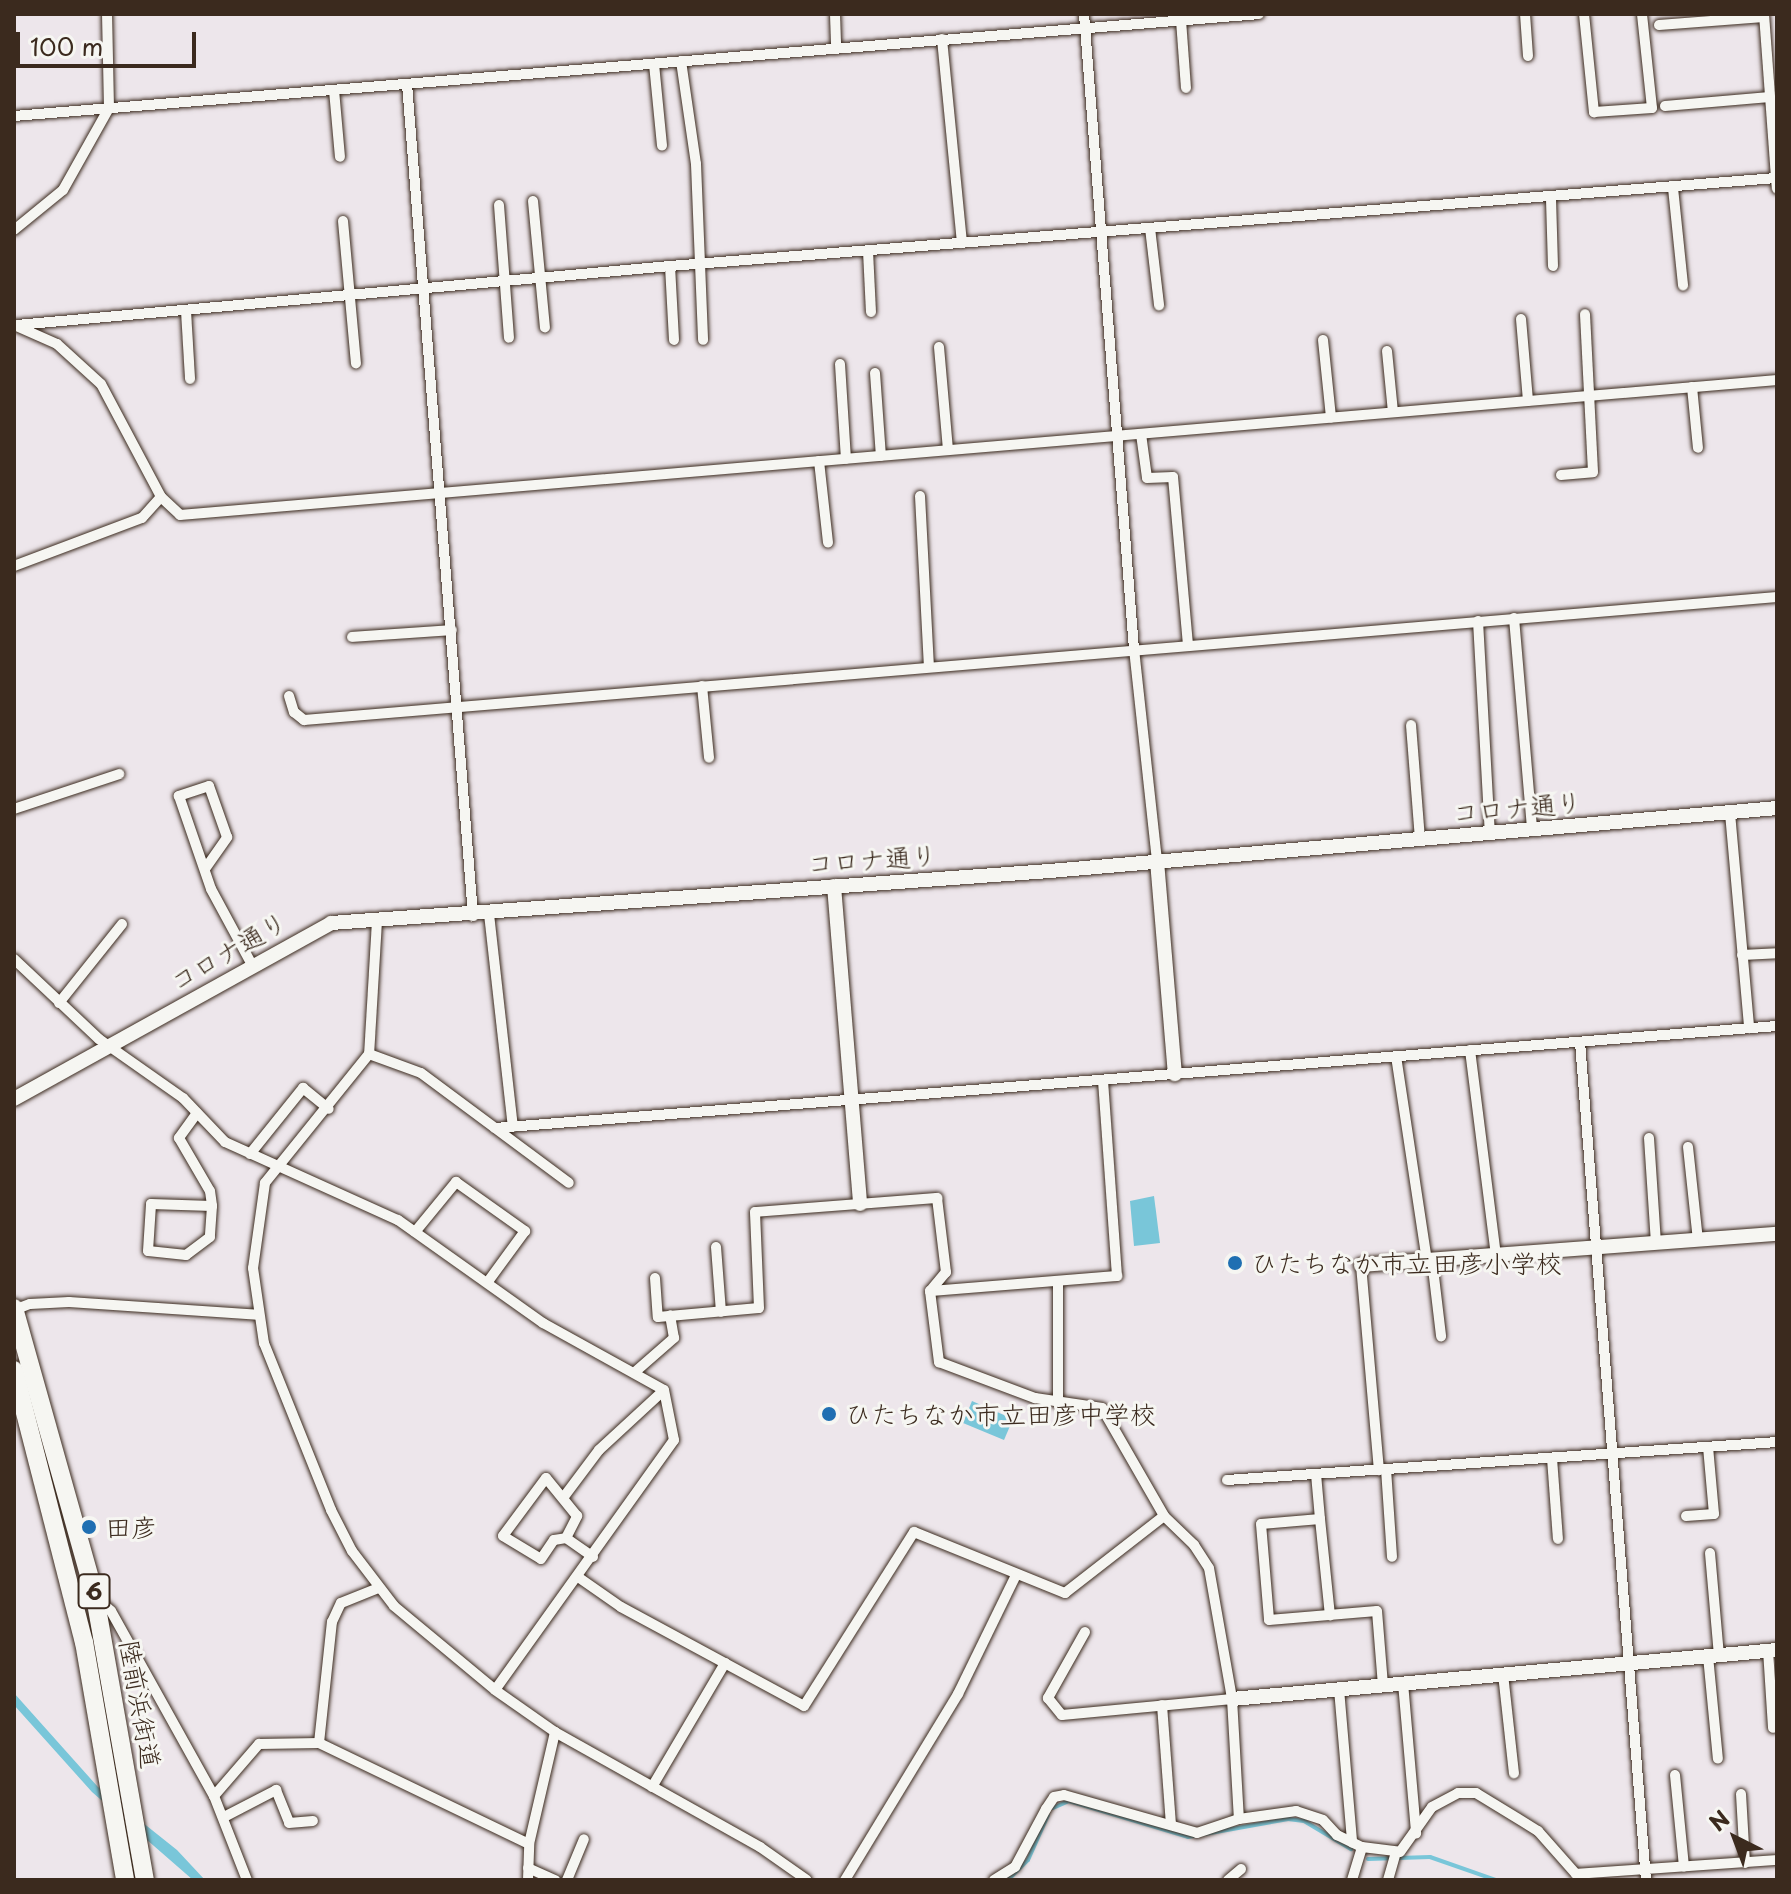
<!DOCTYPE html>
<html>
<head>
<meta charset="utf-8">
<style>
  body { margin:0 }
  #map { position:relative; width:1791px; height:1894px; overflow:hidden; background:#ede6eb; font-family:"Playpen Sans","Klee One",sans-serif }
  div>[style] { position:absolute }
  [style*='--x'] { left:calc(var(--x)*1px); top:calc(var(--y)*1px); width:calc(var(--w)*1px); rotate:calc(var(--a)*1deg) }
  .water>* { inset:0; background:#79c6d9 }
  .stream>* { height:4px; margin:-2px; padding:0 2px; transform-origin:2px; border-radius:2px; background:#79c6d9 }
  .roads { filter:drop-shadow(0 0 2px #3b2a1e) drop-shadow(0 0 2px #3b2a1e) }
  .street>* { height:10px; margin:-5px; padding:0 5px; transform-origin:5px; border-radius:5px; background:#f6f6f2 }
  .secondary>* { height:14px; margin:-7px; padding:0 7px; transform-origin:7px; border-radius:7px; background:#f6f6f2 }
  .highway>* { height:18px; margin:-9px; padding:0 9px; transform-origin:9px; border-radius:9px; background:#f6f6f2 }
  .dots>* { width:22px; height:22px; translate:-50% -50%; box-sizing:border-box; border:4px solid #f6f6f2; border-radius:50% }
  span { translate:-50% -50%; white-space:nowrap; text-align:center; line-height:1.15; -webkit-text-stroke:6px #f6f6f2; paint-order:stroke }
  .shield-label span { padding:2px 6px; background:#f6f6f2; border:2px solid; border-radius:6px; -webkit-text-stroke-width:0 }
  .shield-label { font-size:24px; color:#3b2a1e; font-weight:700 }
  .street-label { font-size:26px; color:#3b2a1e }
  .poi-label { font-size:26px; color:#3b2a1e }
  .left { translate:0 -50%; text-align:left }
  .frame { position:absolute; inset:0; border:16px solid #3b2a1e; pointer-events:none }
  .north { position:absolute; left:1695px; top:1798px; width:80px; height:80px; -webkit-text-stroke:6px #f6f6f2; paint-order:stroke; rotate:318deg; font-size:22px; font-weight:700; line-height:32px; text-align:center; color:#3b2a1e }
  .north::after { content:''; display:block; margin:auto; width:28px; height:36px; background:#3b2a1e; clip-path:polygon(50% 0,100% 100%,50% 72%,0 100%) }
  .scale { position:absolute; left:16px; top:32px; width:180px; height:36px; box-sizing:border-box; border:4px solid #3b2a1e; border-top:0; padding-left:10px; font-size:24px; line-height:28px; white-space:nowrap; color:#3b2a1e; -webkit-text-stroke:6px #f6f6f2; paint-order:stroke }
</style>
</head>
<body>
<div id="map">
  <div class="water">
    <i style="clip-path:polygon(1154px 1196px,1160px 1243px,1134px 1246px,1130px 1201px)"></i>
    <i style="clip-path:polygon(972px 1401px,1013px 1419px,1004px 1440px,963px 1423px)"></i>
    <i style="clip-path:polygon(14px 1693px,98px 1787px,177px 1850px,205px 1880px,193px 1880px,92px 1792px,14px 1705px)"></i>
  </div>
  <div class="stream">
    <i style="--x:1053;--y:1808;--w:17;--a:-24"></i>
    <i style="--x:1069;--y:1801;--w:124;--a:16.8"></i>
    <i style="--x:1188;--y:1837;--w:102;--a:-10.2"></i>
    <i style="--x:1288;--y:1819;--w:16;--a:7"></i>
    <i style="--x:1304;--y:1821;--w:55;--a:30.8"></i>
    <i style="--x:1368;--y:1859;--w:62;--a:-1.8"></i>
    <i style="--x:1430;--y:1857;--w:70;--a:19.2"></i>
    <i style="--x:1008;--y:1880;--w:28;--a:-45"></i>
    <i style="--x:1028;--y:1860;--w:49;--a:-66"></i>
  </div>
  <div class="roads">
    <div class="street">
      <i style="--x:835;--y:14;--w:34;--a:88"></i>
      <i style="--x:1084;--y:14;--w:637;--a:85.5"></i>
      <i style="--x:1134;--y:649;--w:213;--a:83.8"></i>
      <i style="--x:1525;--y:14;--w:42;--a:85.9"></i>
      <i style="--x:1584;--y:14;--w:99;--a:84.2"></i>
      <i style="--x:1594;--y:112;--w:58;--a:-3.9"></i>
      <i style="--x:1652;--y:108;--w:95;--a:-96.1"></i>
      <i style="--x:1764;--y:14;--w:175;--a:85.8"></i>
      <i style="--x:1181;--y:20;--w:68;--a:85.8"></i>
      <i style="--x:1659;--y:25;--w:105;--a:-4.4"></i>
      <i style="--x:942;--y:39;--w:205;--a:84.4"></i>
      <i style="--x:681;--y:61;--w:104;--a:81.7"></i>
      <i style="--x:696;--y:164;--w:176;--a:87.7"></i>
      <i style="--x:654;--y:64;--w:82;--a:84.4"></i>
      <i style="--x:407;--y:84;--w:835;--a:85.46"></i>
      <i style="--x:334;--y:90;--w:67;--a:84.9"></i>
      <i style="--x:1665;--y:106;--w:105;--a:-4.9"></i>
      <i style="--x:14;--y:116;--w:1249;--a:-4.68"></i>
      <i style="--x:1673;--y:188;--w:98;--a:84.1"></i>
      <i style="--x:1551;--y:199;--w:67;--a:88.3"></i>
      <i style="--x:533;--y:201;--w:127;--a:84.6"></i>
      <i style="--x:499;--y:205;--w:133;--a:85.7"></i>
      <i style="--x:343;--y:221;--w:143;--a:84.8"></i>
      <i style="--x:1150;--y:228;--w:78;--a:83.3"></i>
      <i style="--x:14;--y:230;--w:63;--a:-39.2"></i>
      <i style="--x:63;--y:190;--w:94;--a:-60.7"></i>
      <i style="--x:109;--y:108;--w:94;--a:-91.2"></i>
      <i style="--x:868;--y:251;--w:61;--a:87.2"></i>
      <i style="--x:670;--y:266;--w:74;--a:86.9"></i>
      <i style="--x:186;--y:311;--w:68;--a:86.6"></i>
      <i style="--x:1521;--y:319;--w:82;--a:85.1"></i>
      <i style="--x:14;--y:325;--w:47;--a:23.8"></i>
      <i style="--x:57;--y:344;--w:59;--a:42.3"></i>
      <i style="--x:101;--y:384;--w:128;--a:62"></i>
      <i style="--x:161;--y:497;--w:26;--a:43"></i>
      <i style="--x:180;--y:515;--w:1603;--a:-4.83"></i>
      <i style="--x:17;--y:325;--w:656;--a:-5.16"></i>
      <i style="--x:670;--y:266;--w:1110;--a:-4.55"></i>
      <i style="--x:1323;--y:340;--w:78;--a:84.1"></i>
      <i style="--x:939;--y:347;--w:103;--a:85"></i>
      <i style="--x:1387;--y:351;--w:61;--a:84.4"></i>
      <i style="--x:840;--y:364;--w:95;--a:86.4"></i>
      <i style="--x:875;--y:373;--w:83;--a:85.9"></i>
      <i style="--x:1692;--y:387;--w:61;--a:84.4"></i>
      <i style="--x:1141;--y:434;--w:44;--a:82.2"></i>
      <i style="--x:1147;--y:478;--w:26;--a:-2"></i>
      <i style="--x:1173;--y:477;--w:169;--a:84.9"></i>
      <i style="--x:819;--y:461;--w:82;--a:83.7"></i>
      <i style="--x:1561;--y:475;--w:32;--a:-5"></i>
      <i style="--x:1593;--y:472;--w:158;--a:-92.9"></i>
      <i style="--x:920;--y:496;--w:170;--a:87"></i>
      <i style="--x:14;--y:566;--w:137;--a:-20.6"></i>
      <i style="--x:142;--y:518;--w:28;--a:-48"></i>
      <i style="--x:1514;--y:618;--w:212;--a:85.1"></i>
      <i style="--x:1478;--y:621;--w:212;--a:86.8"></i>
      <i style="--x:352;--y:637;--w:100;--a:-4"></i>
      <i style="--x:702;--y:686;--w:72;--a:84.4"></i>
      <i style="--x:289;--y:696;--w:17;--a:73"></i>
      <i style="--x:294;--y:712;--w:13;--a:39"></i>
      <i style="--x:304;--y:720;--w:1478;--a:-4.77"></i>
      <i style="--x:1411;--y:725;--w:114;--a:85.5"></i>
      <i style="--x:14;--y:809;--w:111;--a:-18.4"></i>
      <i style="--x:1730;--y:813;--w:216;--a:84.9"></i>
      <i style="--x:205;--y:869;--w:39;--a:-55"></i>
      <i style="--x:227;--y:837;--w:54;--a:-109.4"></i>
      <i style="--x:209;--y:786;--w:32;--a:162"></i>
      <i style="--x:179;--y:796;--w:98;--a:71"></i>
      <i style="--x:211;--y:889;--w:84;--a:61.6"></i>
      <i style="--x:489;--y:914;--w:214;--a:83.6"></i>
      <i style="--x:377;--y:921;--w:133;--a:93.4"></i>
      <i style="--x:369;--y:1054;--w:166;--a:128.9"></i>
      <i style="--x:265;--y:1183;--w:86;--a:98"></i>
      <i style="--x:253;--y:1268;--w:76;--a:81.7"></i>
      <i style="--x:264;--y:1343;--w:180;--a:68.1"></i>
      <i style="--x:331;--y:1510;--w:46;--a:62.9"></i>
      <i style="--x:352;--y:1551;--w:69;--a:52.6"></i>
      <i style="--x:394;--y:1606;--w:131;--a:39.7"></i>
      <i style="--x:495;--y:1690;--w:73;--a:35"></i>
      <i style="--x:555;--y:1732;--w:235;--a:29.3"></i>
      <i style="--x:760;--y:1847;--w:57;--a:35.1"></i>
      <i style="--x:1742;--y:955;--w:35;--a:-3"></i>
      <i style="--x:14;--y:959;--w:117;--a:43.3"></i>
      <i style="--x:99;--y:1039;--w:103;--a:35.1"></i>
      <i style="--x:183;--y:1098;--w:61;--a:46.3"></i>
      <i style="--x:225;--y:1142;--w:190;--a:24.3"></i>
      <i style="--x:398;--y:1220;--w:178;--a:35.4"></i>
      <i style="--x:543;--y:1323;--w:138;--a:29"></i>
      <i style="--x:664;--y:1390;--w:51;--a:78.7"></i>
      <i style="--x:674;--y:1440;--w:307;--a:125.6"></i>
      <i style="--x:59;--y:1003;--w:101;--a:-51.4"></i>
      <i style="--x:1580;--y:1042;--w:841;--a:85.5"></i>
      <i style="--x:1470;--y:1050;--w:207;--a:82.8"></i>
      <i style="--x:369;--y:1054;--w:55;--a:20.1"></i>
      <i style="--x:421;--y:1073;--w:184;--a:36.6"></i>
      <i style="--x:1396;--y:1056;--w:207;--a:81.4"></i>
      <i style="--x:197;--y:1113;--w:31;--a:126"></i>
      <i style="--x:179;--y:1138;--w:61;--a:59.7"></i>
      <i style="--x:210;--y:1191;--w:15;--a:82"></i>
      <i style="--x:212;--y:1206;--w:31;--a:94"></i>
      <i style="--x:210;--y:1237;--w:30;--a:143"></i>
      <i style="--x:186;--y:1255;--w:38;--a:-174"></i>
      <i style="--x:148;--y:1251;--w:47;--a:-86.3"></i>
      <i style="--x:151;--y:1204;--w:61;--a:1.9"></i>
      <i style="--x:495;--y:1128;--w:1286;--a:-4.55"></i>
      <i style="--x:1649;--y:1138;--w:105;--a:86.2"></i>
      <i style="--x:1688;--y:1147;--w:94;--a:83.9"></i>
      <i style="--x:250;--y:1154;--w:85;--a:-51.2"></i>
      <i style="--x:303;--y:1088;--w:33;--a:39"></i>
      <i style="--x:415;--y:1232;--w:65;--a:-50.6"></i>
      <i style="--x:456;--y:1182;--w:85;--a:35.4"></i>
      <i style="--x:525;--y:1231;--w:64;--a:126.2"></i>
      <i style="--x:716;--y:1247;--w:65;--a:85.6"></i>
      <i style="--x:1432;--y:1260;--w:77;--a:83.2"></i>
      <i style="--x:1361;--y:1265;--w:206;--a:85"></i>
      <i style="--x:655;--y:1278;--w:39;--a:86"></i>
      <i style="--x:658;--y:1317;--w:101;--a:-5.1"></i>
      <i style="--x:759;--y:1308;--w:96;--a:-92.4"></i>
      <i style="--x:755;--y:1212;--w:183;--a:-4.4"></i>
      <i style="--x:937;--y:1198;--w:75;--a:83.1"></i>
      <i style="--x:946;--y:1272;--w:25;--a:130"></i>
      <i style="--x:930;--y:1291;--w:72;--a:82.8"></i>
      <i style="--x:939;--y:1362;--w:103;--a:20.6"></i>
      <i style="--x:1035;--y:1398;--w:68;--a:8.5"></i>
      <i style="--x:1102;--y:1408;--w:125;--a:60.1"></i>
      <i style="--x:1164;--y:1516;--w:42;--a:44"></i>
      <i style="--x:1194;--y:1545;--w:27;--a:57"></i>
      <i style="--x:1209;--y:1568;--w:133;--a:80"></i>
      <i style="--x:1232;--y:1699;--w:120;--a:86.7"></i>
      <i style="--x:930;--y:1291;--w:188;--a:-4.6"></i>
      <i style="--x:1117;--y:1276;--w:196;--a:-94.1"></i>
      <i style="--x:14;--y:1310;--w:17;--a:-21"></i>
      <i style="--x:30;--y:1304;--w:39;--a:-3"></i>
      <i style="--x:69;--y:1302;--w:189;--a:3.9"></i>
      <i style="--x:635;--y:1372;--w:52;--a:-41.1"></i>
      <i style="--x:674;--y:1338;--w:23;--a:-100"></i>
      <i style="--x:1058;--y:1403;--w:122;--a:-90"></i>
      <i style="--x:1552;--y:1458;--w:81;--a:85.8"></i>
      <i style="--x:1386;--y:1469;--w:88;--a:86.1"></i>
      <i style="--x:1316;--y:1474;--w:45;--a:84.9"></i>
      <i style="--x:1320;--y:1519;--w:59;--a:175.2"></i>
      <i style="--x:1261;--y:1524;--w:96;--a:85.2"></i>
      <i style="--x:1269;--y:1620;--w:108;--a:-4.8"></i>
      <i style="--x:1377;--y:1611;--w:74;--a:85.4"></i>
      <i style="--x:1227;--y:1480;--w:551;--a:-3.95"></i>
      <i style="--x:563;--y:1498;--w:60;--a:-53.1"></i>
      <i style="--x:599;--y:1450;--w:88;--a:-42.7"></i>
      <i style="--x:1686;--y:1516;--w:28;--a:-4"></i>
      <i style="--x:1714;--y:1514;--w:67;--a:-95.1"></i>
      <i style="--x:1320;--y:1519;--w:97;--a:84.1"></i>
      <i style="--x:566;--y:1538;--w:25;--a:-63"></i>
      <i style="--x:577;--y:1516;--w:49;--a:-129.2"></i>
      <i style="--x:546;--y:1478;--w:72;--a:126.6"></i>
      <i style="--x:503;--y:1536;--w:44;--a:31.2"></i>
      <i style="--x:541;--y:1559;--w:23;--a:-56"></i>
      <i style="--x:554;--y:1540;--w:12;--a:-9"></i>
      <i style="--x:566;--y:1538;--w:33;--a:35"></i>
      <i style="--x:1710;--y:1553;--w:102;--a:85"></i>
      <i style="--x:578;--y:1577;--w:52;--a:34.9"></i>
      <i style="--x:621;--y:1607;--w:208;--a:28.4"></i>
      <i style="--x:804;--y:1706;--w:206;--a:-57.7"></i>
      <i style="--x:914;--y:1532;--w:163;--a:22"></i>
      <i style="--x:1065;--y:1593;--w:125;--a:-37.9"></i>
      <i style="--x:75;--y:1600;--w:20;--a:-9"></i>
      <i style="--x:95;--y:1597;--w:21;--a:41"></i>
      <i style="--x:111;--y:1611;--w:212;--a:60.9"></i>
      <i style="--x:214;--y:1796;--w:90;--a:68.6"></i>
      <i style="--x:1085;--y:1632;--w:76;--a:119.3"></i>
      <i style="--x:1048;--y:1698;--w:22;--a:51"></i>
      <i style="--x:1062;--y:1715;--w:171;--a:-5.4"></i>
      <i style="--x:1768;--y:1650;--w:78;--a:86.3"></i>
      <i style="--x:1708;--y:1656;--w:103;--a:84.5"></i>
      <i style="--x:1503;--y:1674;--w:100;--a:83.7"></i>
      <i style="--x:1403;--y:1683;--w:151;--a:85"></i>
      <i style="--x:1339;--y:1689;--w:154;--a:85.1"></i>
      <i style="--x:1162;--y:1705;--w:120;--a:85.7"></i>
      <i style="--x:319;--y:1743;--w:122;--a:-83.9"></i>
      <i style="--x:332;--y:1622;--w:21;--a:-65"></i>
      <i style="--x:341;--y:1603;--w:40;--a:-22"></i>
      <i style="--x:1675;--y:1775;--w:92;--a:84.4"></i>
      <i style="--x:652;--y:1787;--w:144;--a:-59.5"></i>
      <i style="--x:1741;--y:1794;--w:69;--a:86.7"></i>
      <i style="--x:214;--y:1796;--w:69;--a:-49.1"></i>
      <i style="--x:259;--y:1744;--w:60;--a:-1"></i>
      <i style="--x:319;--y:1743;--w:233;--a:25.7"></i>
      <i style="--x:224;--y:1817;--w:59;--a:-27.4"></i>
      <i style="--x:276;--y:1790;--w:35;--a:68"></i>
      <i style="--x:289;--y:1823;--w:24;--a:-5"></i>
      <i style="--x:528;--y:1868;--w:30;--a:24"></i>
      <i style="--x:528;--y:1880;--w:36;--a:-88"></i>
      <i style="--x:529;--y:1844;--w:115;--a:-76.9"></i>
      <i style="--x:567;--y:1880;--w:44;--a:-67.5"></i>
      <i style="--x:845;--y:1880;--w:218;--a:-58.7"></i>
      <i style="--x:958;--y:1694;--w:132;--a:-64"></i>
      <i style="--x:994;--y:1880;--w:25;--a:-32"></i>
      <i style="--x:1015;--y:1867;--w:66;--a:-61.9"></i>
      <i style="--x:1046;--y:1809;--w:14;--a:-56"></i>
      <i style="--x:1054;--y:1797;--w:10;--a:-11"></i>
      <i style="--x:1064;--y:1795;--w:138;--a:15.9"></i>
      <i style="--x:1197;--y:1833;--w:44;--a:-18.4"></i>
      <i style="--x:1239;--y:1819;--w:58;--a:-8"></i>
      <i style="--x:1296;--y:1811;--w:28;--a:18"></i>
      <i style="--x:1323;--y:1820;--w:21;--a:47"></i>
      <i style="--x:1337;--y:1835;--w:28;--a:26"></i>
      <i style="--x:1362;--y:1847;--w:38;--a:7"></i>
      <i style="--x:1400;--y:1852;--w:55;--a:-54.6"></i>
      <i style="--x:1432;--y:1807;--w:30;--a:-28"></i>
      <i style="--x:1458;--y:1793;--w:18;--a:0"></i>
      <i style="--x:1476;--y:1793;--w:73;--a:31.5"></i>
      <i style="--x:1538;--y:1831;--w:57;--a:48.5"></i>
      <i style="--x:1576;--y:1874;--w:201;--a:-4"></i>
      <i style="--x:1228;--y:1880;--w:17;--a:-40"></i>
      <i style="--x:1352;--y:1880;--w:34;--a:-73"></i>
      <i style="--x:1388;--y:1880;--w:29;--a:-74"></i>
    </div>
    <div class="secondary">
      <i style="--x:1157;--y:861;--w:214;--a:85.2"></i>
      <i style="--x:834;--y:886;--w:319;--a:85.3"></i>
      <i style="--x:14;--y:1099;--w:363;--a:-29"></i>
      <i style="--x:331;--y:923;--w:721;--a:-4.14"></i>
      <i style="--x:1050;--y:871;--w:730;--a:-4.95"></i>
      <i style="--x:1361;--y:1265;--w:417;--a:-4.3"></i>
      <i style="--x:1232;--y:1699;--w:547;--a:-5.14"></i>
    </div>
    <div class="highway">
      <i style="--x:14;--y:1308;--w:300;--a:74.3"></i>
      <i style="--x:95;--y:1597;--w:287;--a:80"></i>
      <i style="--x:14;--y:1370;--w:281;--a:75.6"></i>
      <i style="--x:84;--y:1642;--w:242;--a:80.2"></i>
    </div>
  </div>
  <div class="dots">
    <i style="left:1235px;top:1263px;background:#1f6fb2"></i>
    <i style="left:829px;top:1414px;background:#1f6fb2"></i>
    <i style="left:89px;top:1527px;background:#1f6fb2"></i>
  </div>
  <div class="shield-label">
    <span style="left:94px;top:1591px">6</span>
  </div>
  <div class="street-label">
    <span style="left:1517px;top:807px;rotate:-5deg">コロナ通り</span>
    <span style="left:872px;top:859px;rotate:-4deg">コロナ通り</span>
    <span style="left:228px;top:951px;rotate:-30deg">コロナ通り</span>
    <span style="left:141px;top:1704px;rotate:80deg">陸前浜街道</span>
  </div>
  <div class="poi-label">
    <span class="left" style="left:1251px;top:1263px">ひたちなか市立田彦小学校</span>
    <span class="left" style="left:845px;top:1414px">ひたちなか市立田彦中学校</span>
    <span class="left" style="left:105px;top:1527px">田彦</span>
  </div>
  <div class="frame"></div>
  <div class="north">N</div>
  <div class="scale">100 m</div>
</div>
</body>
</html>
